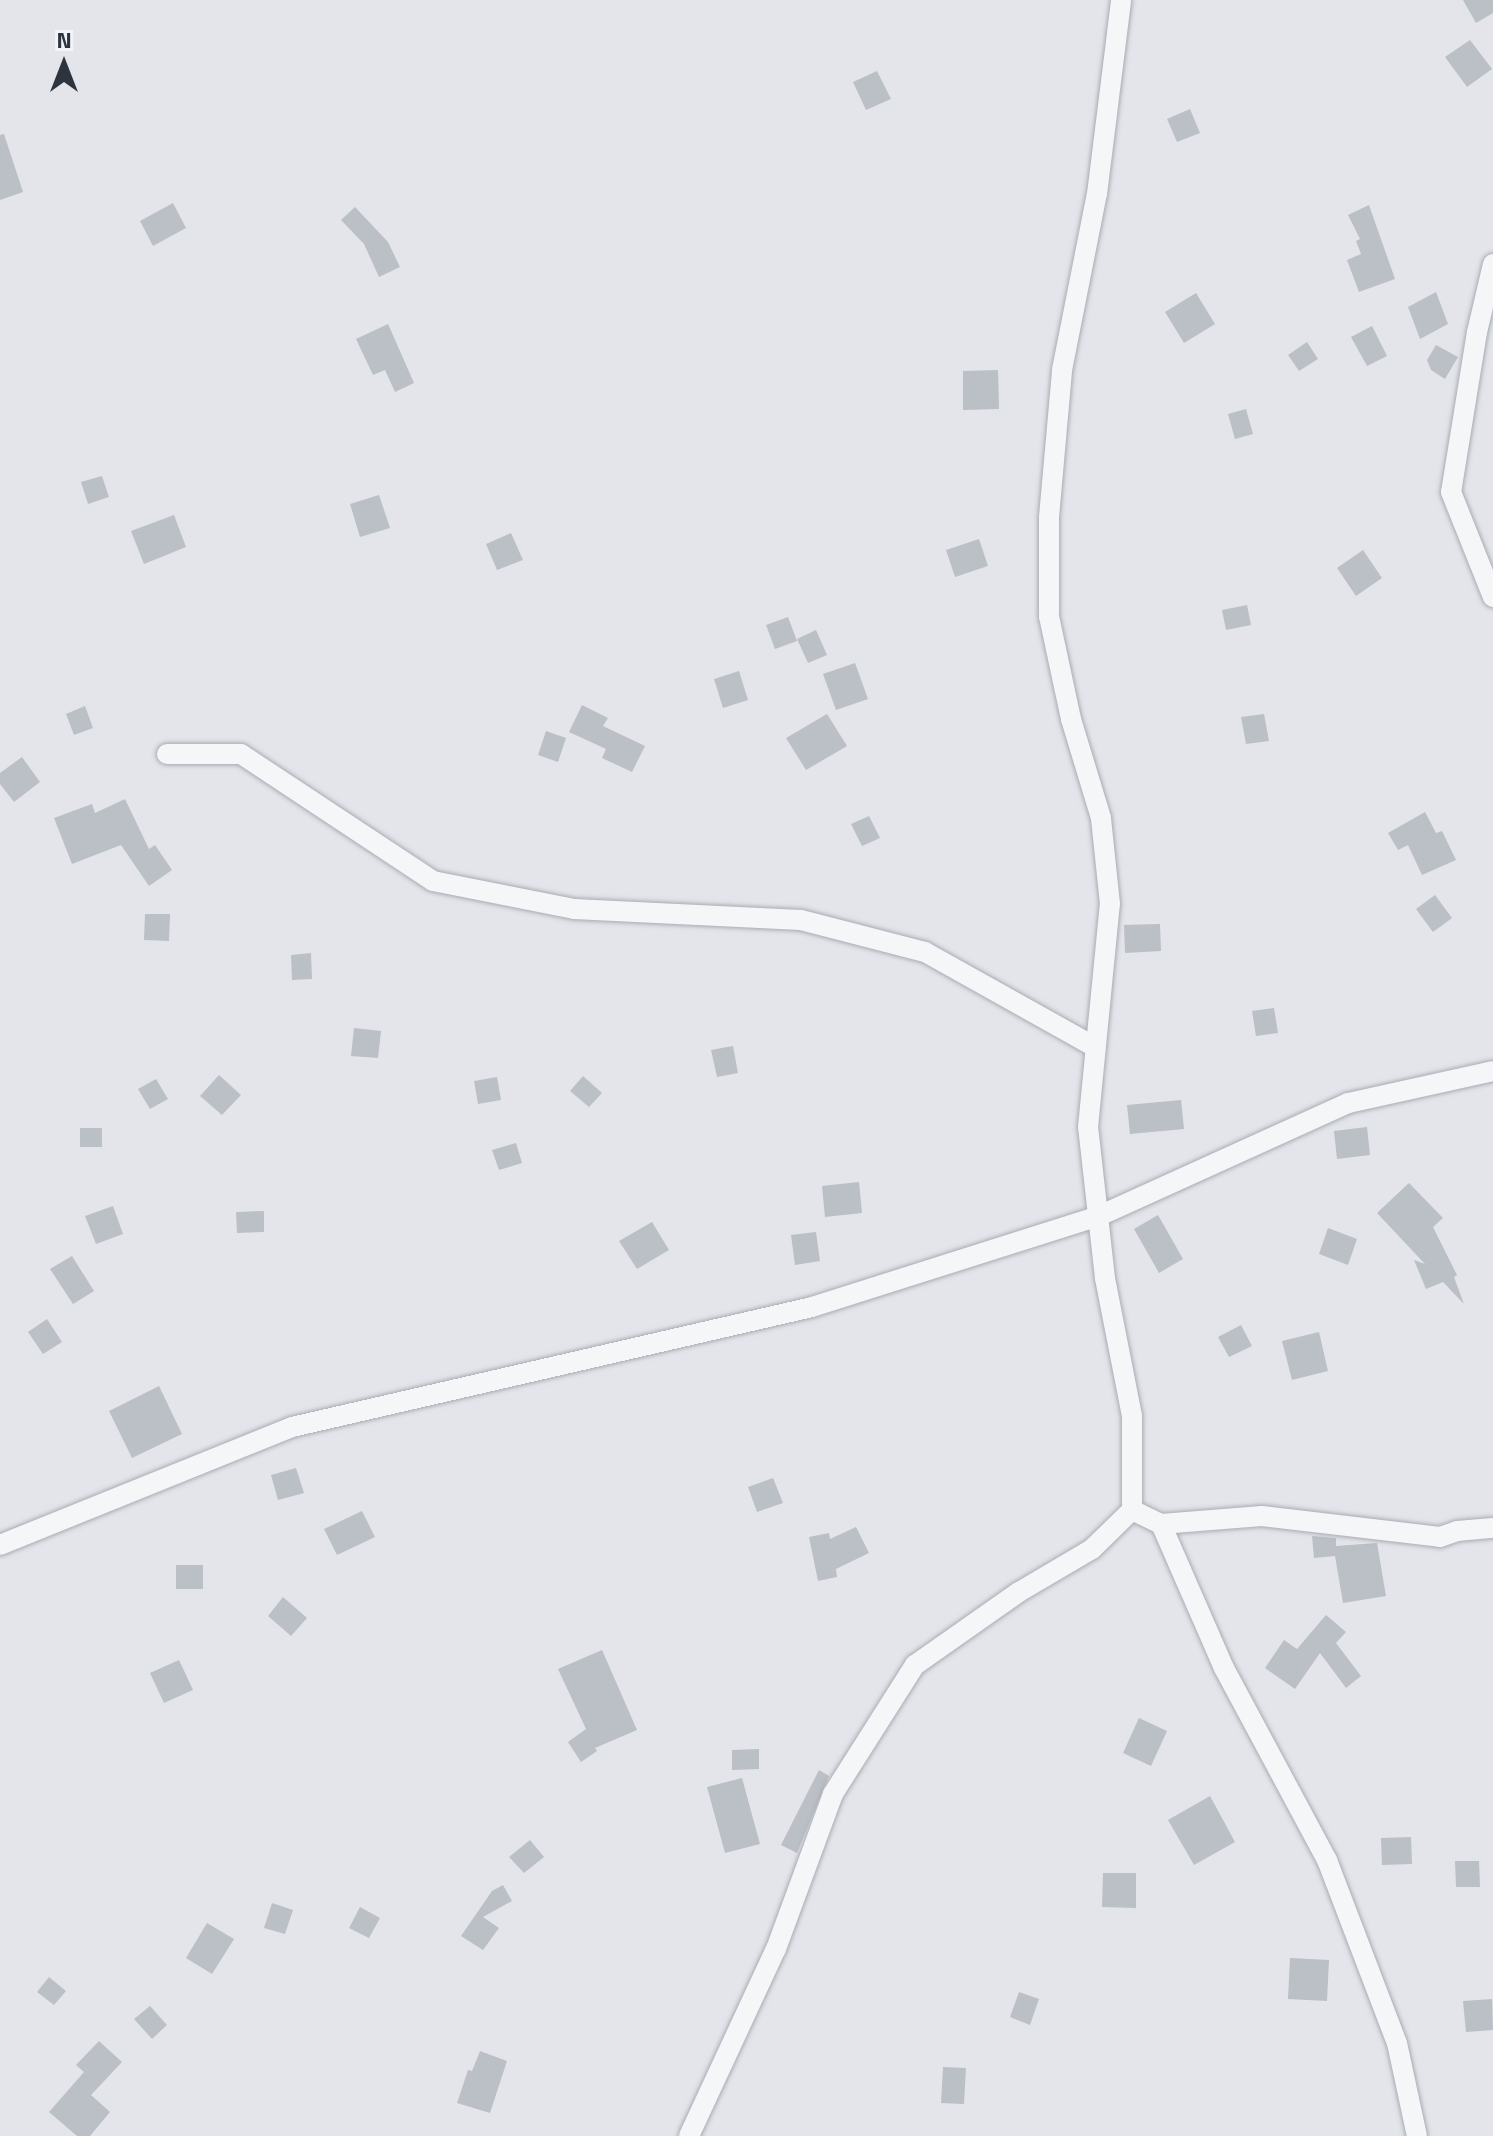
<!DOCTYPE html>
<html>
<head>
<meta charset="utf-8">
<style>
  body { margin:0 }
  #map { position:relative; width:1493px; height:2136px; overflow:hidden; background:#e3e5ea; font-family:"Titillium Web",sans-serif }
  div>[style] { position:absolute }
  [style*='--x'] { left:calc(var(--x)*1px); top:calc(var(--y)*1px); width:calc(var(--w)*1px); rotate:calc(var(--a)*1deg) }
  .building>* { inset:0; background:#bbbfc6 }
  .roads { filter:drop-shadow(0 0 2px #a8acb4) drop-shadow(0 0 2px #a8acb4) }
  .street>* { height:20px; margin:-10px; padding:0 10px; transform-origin:10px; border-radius:10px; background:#f5f6f8 }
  span { translate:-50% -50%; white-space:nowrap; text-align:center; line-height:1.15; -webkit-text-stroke:6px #f2f4f7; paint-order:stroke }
  .north { position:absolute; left:24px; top:24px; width:80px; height:80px; -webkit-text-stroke:6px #f2f4f7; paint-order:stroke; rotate:0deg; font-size:22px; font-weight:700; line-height:32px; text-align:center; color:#2c3440 }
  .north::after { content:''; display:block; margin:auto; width:28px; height:36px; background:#2c3440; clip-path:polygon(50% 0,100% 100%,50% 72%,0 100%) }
</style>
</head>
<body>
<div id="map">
  <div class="building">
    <i style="clip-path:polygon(1463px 0,1493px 0,1493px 13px,1476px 23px)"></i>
    <i style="clip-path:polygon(1470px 40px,1492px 69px,1467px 87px,1445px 57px)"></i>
    <i style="clip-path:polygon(877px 71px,891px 99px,866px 110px,853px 82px)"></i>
    <i style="clip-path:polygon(1190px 109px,1200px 133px,1177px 142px,1167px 119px)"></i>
    <i style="clip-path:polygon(4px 134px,23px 192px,0 200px,0 135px)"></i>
    <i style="clip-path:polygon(173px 203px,186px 228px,153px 246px,140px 221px)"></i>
    <i style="clip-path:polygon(1369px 205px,1395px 279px,1359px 292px,1347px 260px,1361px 254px,1356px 241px,1360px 239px,1348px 215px)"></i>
    <i style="clip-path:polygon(355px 207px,388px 242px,400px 267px,379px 277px,364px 244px,341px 220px)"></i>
    <i style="clip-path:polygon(1436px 292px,1448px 324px,1420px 339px,1408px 307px)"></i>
    <i style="clip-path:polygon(1196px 293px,1215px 324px,1184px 343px,1165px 312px)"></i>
    <i style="clip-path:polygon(388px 324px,414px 383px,395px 392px,385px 370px,373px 375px,356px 339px)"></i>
    <i style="clip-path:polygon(1372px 326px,1387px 356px,1367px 366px,1351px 337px)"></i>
    <i style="clip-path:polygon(1307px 342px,1318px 359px,1299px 371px,1288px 355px)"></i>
    <i style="clip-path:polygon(1436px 345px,1458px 357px,1445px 379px,1431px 370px,1427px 360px)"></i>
    <i style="clip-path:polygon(998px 370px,999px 409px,963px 410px,963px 371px)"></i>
    <i style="clip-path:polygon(1246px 409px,1253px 434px,1235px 439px,1228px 414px)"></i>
    <i style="clip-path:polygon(102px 476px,109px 497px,88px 504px,81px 482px)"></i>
    <i style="clip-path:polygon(379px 495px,390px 528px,360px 537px,350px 504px)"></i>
    <i style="clip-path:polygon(174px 515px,186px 547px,144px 564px,131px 531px)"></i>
    <i style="clip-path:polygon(511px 533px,523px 560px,497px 570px,486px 544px)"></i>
    <i style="clip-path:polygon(979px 539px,988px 566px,955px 577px,946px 550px)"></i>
    <i style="clip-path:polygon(1363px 550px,1382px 578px,1356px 596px,1337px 568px)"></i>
    <i style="clip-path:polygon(1247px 605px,1251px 625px,1226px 630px,1222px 610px)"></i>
    <i style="clip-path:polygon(788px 617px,797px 641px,775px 649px,766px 625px)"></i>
    <i style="clip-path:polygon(816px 630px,827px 655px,808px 663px,797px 639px)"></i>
    <i style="clip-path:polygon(855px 663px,868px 699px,836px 710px,823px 674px)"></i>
    <i style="clip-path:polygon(739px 671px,748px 700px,723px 708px,714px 679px)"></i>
    <i style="clip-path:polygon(582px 705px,608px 718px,603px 726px,645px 746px,632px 772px,602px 758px,606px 749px,569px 732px)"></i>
    <i style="clip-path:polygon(85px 706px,93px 728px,74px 735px,66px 714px)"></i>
    <i style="clip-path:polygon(827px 714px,847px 746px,806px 770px,786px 738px)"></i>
    <i style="clip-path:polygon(1264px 714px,1269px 741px,1246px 744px,1241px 717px)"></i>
    <i style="clip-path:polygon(546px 731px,566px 738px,558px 762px,538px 755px)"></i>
    <i style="clip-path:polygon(22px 757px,40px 782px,14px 802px,0 784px,0 773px)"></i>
    <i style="clip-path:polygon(125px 799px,149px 849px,155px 845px,172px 870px,149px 886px,121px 845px,72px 864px,54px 818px,92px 804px,95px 813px)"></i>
    <i style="clip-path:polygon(1425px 812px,1436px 833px,1442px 831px,1456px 860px,1422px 875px,1408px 845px,1398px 850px,1388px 833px)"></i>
    <i style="clip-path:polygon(869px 816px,880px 838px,862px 846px,851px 824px)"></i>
    <i style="clip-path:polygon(1435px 895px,1452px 918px,1433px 932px,1416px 909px)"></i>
    <i style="clip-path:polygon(145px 914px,170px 914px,169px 941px,144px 940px)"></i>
    <i style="clip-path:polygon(1160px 924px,1161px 951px,1125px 953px,1124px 925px)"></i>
    <i style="clip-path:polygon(311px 953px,312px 979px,292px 980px,291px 955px)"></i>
    <i style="clip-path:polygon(1274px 1008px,1278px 1033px,1256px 1036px,1252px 1011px)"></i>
    <i style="clip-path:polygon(354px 1028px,381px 1031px,378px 1058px,351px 1056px)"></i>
    <i style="clip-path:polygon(733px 1046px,738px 1073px,717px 1077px,711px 1050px)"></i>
    <i style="clip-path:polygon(219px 1075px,241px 1095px,222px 1115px,200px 1096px)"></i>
    <i style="clip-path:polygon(583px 1076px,602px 1093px,589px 1107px,570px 1091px)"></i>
    <i style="clip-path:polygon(497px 1077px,501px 1100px,478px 1104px,474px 1081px)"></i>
    <i style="clip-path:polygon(156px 1079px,168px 1099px,150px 1109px,138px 1089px)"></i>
    <i style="clip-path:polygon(1181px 1100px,1184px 1129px,1130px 1134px,1127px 1105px)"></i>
    <i style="clip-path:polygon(1367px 1127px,1370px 1155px,1337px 1159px,1334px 1131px)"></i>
    <i style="clip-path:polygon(80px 1128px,102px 1128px,102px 1147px,80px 1147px)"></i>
    <i style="clip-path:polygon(516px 1143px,522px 1163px,499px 1170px,492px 1150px)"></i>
    <i style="clip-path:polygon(859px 1182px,862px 1213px,825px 1217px,822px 1186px)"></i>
    <i style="clip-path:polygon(1409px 1183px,1443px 1218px,1433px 1227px,1457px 1275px,1454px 1277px,1464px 1304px,1443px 1282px,1426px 1289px,1414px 1260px,1425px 1264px,1377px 1213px)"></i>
    <i style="clip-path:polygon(113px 1206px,123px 1234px,96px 1244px,85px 1216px)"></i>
    <i style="clip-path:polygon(264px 1211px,264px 1232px,237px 1233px,236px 1212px)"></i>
    <i style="clip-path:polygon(1158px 1215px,1183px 1259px,1159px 1273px,1134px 1229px)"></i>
    <i style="clip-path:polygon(652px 1222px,669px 1250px,637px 1269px,619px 1241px)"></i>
    <i style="clip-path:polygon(1328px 1228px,1357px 1239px,1348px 1265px,1319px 1254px)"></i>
    <i style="clip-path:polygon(816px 1232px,820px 1261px,795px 1265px,791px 1235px)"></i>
    <i style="clip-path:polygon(72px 1256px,94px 1291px,73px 1304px,50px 1269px)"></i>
    <i style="clip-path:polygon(47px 1319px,62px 1342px,43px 1354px,28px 1332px)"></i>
    <i style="clip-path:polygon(1241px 1325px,1252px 1346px,1229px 1357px,1218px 1337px)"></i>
    <i style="clip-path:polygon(1319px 1332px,1328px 1371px,1292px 1380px,1282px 1341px)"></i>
    <i style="clip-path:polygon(159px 1386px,182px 1434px,132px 1458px,109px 1411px)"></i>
    <i style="clip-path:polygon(296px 1468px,304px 1493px,278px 1500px,271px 1475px)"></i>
    <i style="clip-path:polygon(773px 1478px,783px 1503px,757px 1512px,748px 1487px)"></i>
    <i style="clip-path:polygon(362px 1511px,375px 1537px,337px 1555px,324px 1529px)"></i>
    <i style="clip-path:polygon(856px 1527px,869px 1553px,836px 1569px,837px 1577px,818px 1581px,809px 1537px,829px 1533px,830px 1539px)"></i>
    <i style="clip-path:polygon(1312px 1536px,1336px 1538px,1336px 1546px,1377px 1543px,1386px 1596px,1343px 1603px,1335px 1556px,1314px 1558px)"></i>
    <i style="clip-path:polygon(176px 1565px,203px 1565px,203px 1589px,176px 1589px)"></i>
    <i style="clip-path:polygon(283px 1597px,307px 1618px,291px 1636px,268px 1616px)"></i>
    <i style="clip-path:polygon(1326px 1615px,1346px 1632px,1336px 1643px,1361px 1676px,1346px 1688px,1320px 1653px,1295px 1689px,1265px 1668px,1284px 1640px,1297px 1649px)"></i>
    <i style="clip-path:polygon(602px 1650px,637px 1730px,595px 1748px,597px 1751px,581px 1762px,568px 1742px,586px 1729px,558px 1669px)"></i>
    <i style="clip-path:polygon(179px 1660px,193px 1690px,164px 1703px,150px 1673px)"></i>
    <i style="clip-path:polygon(1139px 1718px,1167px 1731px,1151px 1766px,1123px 1753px)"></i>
    <i style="clip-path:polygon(759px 1749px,759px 1769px,732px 1770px,732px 1750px)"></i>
    <i style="clip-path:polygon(819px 1770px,829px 1776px,797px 1853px,781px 1845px)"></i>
    <i style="clip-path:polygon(742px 1778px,760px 1844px,725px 1853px,707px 1787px)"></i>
    <i style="clip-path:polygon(1210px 1796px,1235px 1842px,1194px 1865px,1168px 1820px)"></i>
    <i style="clip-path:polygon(1411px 1837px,1412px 1864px,1382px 1865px,1381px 1838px)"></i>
    <i style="clip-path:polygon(530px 1840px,544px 1857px,524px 1873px,509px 1857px)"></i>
    <i style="clip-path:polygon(1455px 1861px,1479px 1861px,1480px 1887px,1456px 1887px)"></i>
    <i style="clip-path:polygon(1103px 1873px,1136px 1873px,1136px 1908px,1102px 1907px)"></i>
    <i style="clip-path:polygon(503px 1885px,512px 1901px,483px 1917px,499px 1928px,483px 1950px,461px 1936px,492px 1891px)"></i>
    <i style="clip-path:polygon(272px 1903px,293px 1910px,285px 1934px,264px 1928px)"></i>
    <i style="clip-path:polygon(360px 1907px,380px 1918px,369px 1938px,349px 1928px)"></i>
    <i style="clip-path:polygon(207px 1923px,234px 1939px,212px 1974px,186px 1958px)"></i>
    <i style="clip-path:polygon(1290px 1958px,1329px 1960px,1327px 2001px,1288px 1999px)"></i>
    <i style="clip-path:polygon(49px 1977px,66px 1991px,54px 2005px,37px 1992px)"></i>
    <i style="clip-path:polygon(1019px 1992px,1039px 1999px,1030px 2025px,1010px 2017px)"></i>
    <i style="clip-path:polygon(1492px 1999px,1493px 2030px,1466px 2032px,1463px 2001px)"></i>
    <i style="clip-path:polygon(150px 2006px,167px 2025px,152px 2039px,134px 2019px)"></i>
    <i style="clip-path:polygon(99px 2041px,122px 2062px,91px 2095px,110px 2112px,90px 2136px,77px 2136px,49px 2112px,84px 2072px,76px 2065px)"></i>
    <i style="clip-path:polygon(480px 2051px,507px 2061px,490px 2113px,457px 2103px,468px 2070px,472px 2071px)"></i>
    <i style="clip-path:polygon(943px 2067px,966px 2068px,964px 2104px,941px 2103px)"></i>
  </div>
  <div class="roads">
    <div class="street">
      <i style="--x:1493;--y:264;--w:70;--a:103.2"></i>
      <i style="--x:1477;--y:332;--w:162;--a:99.2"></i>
      <i style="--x:1451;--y:492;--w:113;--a:68.2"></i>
      <i style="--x:167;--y:754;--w:74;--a:0"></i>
      <i style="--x:241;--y:754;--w:230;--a:33.5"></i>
      <i style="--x:433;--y:881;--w:144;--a:11.2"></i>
      <i style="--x:574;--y:909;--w:227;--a:2.8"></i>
      <i style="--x:801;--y:920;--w:128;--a:14.5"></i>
      <i style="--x:925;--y:952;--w:195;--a:29.2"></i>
      <i style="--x:1132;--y:1510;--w:32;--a:26"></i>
      <i style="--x:1161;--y:1524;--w:101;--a:-4.5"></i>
      <i style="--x:1262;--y:1516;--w:179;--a:6.7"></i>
      <i style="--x:1440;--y:1537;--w:18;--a:-19"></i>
      <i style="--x:1457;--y:1531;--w:36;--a:-5"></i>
      <i style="--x:1161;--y:1524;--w:157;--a:66.4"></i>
      <i style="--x:1224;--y:1668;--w:218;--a:61.8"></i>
      <i style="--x:1327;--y:1860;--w:196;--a:69.1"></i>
      <i style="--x:1397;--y:2043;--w:95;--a:77.9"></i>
      <i style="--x:0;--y:1545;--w:315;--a:-22"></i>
      <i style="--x:292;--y:1427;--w:534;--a:-12.99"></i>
      <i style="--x:812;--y:1307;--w:301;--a:-17.6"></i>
      <i style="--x:1099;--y:1216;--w:273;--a:-24.4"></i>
      <i style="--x:1348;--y:1103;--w:148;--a:-12.4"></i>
      <i style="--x:689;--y:2136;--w:206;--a:-65.1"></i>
      <i style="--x:776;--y:1949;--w:165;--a:-69.8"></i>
      <i style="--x:833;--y:1794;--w:153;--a:-57.6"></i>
      <i style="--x:915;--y:1665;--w:127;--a:-35.1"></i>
      <i style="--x:1019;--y:1592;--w:85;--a:-30.5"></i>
      <i style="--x:1092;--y:1549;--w:56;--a:-44.3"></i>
      <i style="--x:1132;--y:1510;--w:94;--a:-90"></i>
      <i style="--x:1132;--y:1416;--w:141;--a:-101.1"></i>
      <i style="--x:1105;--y:1278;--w:152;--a:-96.4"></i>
      <i style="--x:1088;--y:1127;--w:224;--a:-84.4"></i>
      <i style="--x:1110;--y:904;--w:86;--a:-96"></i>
      <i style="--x:1101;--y:818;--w:103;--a:-106.9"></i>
      <i style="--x:1071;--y:719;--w:105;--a:-102.1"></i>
      <i style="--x:1049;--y:616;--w:99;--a:-90"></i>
      <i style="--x:1049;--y:517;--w:148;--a:-84.9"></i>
      <i style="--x:1062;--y:370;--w:179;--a:-78.8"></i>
      <i style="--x:1097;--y:194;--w:195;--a:-82.9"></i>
    </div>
  </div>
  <div class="north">N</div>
</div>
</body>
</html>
